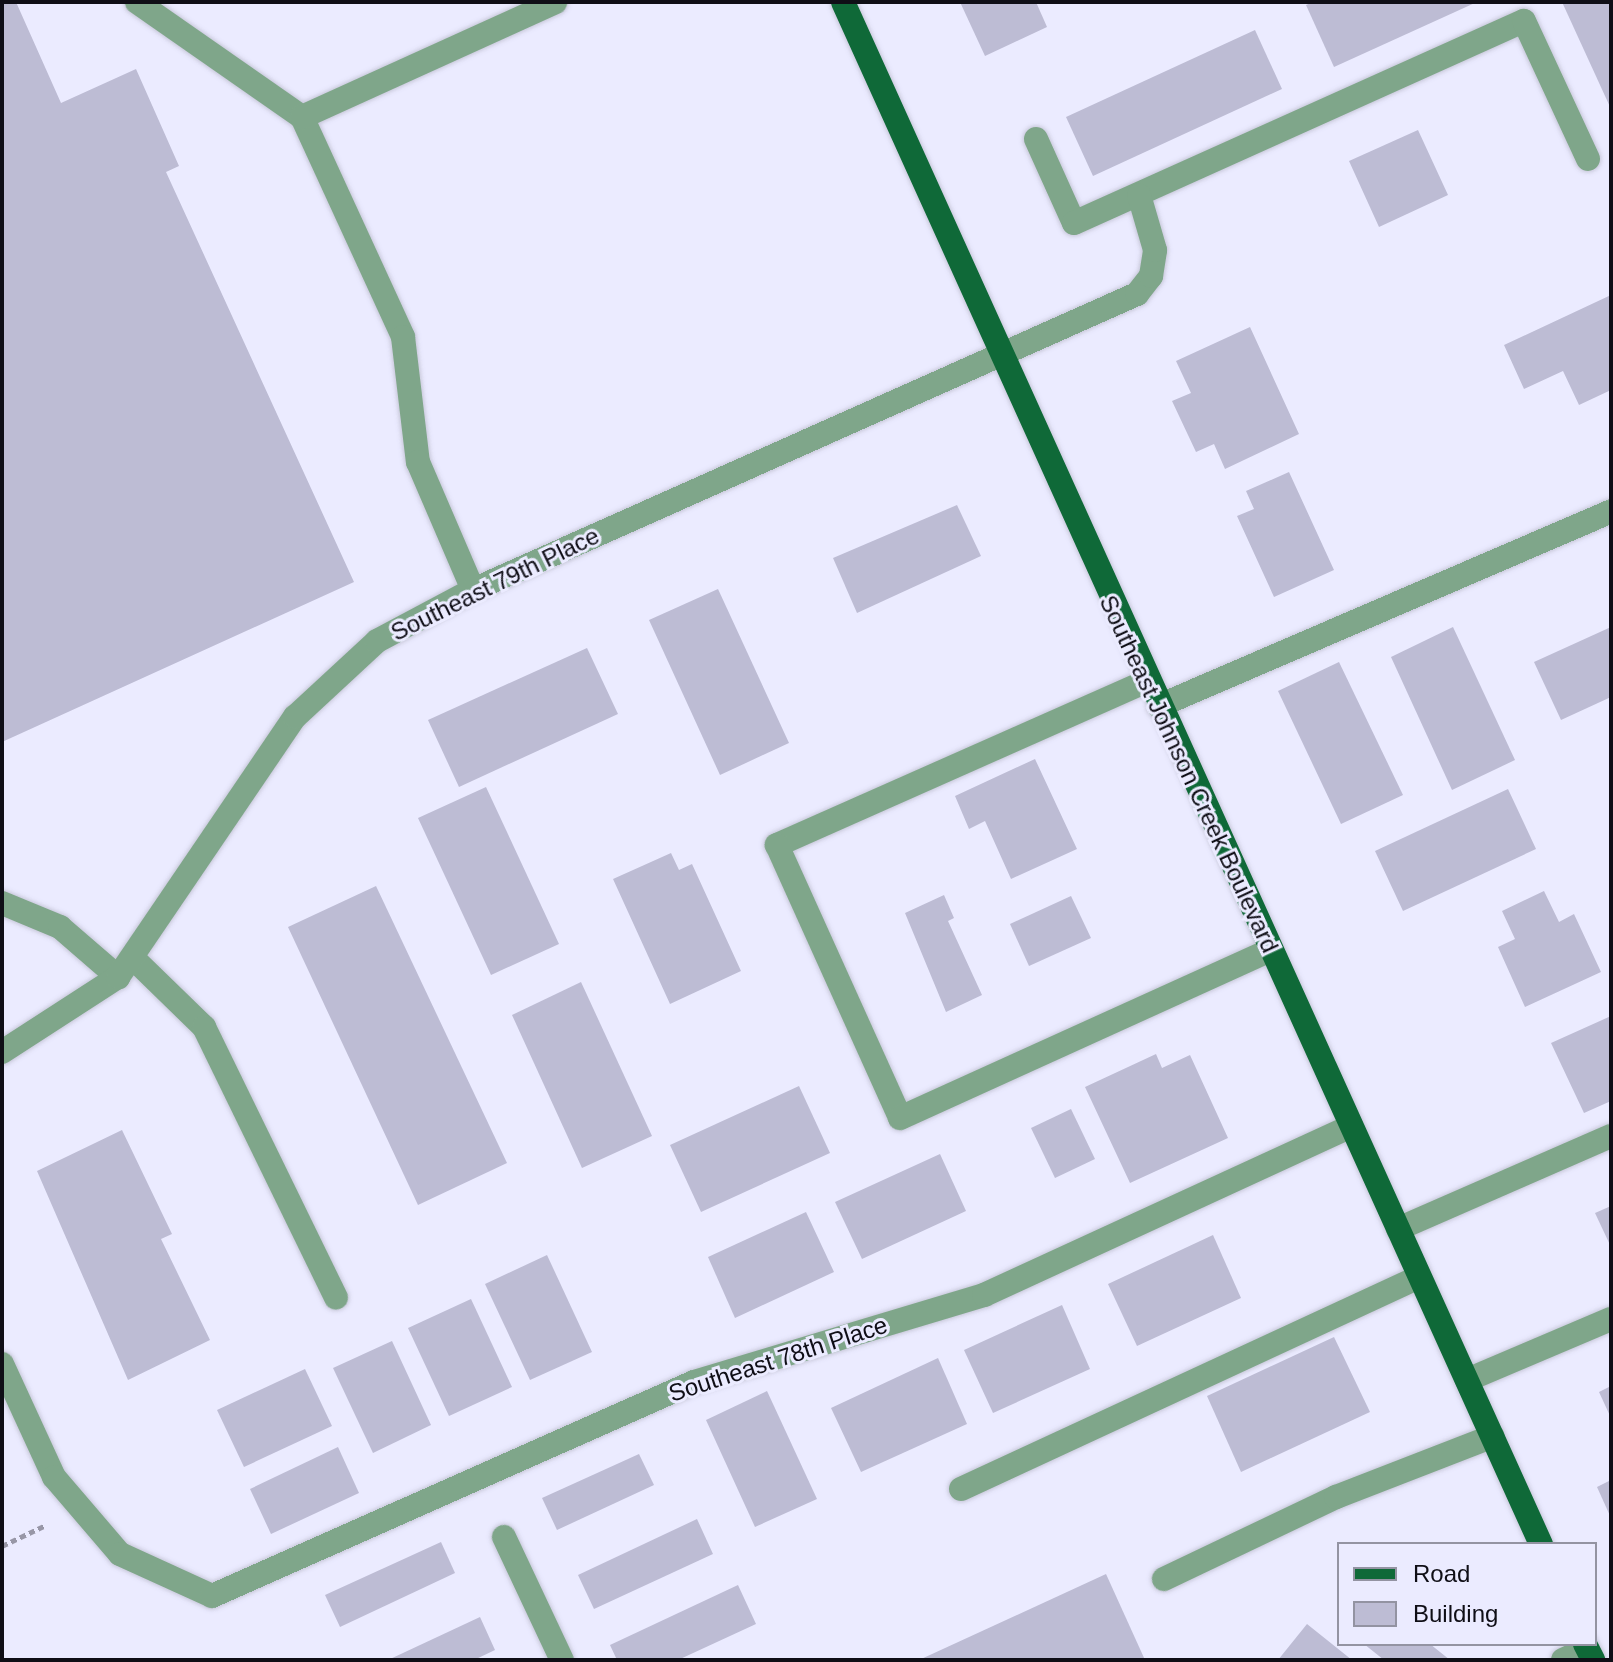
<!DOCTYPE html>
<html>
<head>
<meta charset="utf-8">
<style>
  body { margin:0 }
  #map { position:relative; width:1613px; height:1662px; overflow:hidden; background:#ebebff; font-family:Helvetica,sans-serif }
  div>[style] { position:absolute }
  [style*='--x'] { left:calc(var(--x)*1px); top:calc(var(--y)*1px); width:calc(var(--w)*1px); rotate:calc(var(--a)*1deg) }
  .building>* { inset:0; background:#bdbcd4 }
  .path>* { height:5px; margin-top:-2.5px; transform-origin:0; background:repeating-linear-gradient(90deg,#9897a7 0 6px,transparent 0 10px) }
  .roads { filter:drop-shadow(0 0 2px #c8c8da) drop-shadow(0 0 2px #c8c8da) }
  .minor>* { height:24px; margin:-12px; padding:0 12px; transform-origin:12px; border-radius:12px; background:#7fa68a }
  .major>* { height:24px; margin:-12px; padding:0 12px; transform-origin:12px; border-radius:12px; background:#0f6938 }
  span { translate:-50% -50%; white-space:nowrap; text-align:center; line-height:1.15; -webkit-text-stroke:6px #ebebff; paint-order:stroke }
  .street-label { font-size:24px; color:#0f0e16 }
  .frame { position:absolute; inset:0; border:4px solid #0f0e16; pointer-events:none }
  .legend { position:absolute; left:1337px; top:1542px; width:260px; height:104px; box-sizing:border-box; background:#ebebff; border:2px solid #9393a2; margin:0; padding:10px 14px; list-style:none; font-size:24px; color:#0f0e16 }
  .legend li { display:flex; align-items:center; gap:16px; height:40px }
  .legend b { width:40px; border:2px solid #9393a2 }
</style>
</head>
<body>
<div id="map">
  <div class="building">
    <i style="clip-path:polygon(2px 2px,16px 2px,61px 103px,136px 69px,179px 166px,166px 172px,354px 582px,2px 742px)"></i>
    <i style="clip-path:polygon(960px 2px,1036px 2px,1047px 27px,985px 56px)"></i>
    <i style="clip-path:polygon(1313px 2px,1477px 2px,1334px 67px,1306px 5px)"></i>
    <i style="clip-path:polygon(1562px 2px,1611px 2px,1611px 109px)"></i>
    <i style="clip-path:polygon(1255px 30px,1282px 89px,1093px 176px,1066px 117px)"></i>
    <i style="clip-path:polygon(1418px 130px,1448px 195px,1379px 227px,1349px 161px)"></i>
    <i style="clip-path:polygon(1611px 295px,1611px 390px,1579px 405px,1563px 371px,1524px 389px,1504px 345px)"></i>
    <i style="clip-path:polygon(1250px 327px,1299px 434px,1225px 469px,1214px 444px,1196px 452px,1172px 401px,1191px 393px,1176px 361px)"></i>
    <i style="clip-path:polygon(1289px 472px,1334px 570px,1274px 597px,1237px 516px,1254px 509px,1246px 491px)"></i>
    <i style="clip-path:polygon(957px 505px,981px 556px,857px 613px,833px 558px)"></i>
    <i style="clip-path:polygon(718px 589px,789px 743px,720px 775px,649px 620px)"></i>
    <i style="clip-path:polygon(1453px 627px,1515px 760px,1452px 790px,1391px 657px)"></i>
    <i style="clip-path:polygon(1611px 627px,1611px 697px,1561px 720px,1534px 662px)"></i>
    <i style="clip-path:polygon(587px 648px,618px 714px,459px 787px,428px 720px)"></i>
    <i style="clip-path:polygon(1339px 662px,1403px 795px,1341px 824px,1278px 691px)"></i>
    <i style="clip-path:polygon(1035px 759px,1077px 849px,1011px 879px,985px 821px,969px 829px,955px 796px)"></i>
    <i style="clip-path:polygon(486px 787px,559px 944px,491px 975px,418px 818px)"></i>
    <i style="clip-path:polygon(1508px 789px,1536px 849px,1403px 911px,1375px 851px)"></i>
    <i style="clip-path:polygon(671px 853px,679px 870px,692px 864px,741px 971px,670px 1004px,613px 879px)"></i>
    <i style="clip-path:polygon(376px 886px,507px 1163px,418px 1205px,288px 927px)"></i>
    <i style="clip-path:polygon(1544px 891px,1559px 922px,1574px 914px,1601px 972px,1525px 1007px,1498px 947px,1515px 939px,1502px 911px)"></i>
    <i style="clip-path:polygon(944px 895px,954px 918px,948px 921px,982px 995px,946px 1012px,905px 913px)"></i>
    <i style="clip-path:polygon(1071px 896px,1091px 938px,1029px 966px,1010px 924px)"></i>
    <i style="clip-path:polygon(581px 982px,652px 1136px,582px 1168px,512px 1015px)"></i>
    <i style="clip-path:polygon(1611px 1016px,1611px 1101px,1584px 1113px,1551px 1043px)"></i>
    <i style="clip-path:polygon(1156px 1054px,1162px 1068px,1190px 1055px,1228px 1138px,1130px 1183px,1085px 1087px)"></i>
    <i style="clip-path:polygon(799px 1086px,830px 1153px,701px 1212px,670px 1145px)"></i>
    <i style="clip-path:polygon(1071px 1109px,1095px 1159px,1055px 1178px,1031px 1128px)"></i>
    <i style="clip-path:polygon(122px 1130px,172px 1234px,161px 1239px,210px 1340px,128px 1380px,37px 1171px)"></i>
    <i style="clip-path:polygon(940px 1154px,966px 1211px,862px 1259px,835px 1202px)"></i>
    <i style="clip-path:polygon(1611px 1206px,1611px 1247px,1595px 1213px)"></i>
    <i style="clip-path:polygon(806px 1212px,834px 1272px,735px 1318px,708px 1257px)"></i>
    <i style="clip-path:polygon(1213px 1235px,1241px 1298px,1137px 1346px,1108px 1284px)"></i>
    <i style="clip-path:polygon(547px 1255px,592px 1352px,530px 1380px,485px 1284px)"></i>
    <i style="clip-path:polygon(471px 1299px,512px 1387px,449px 1416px,408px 1328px)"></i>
    <i style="clip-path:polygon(1062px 1305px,1090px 1369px,993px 1413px,964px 1350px)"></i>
    <i style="clip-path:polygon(1334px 1337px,1370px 1412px,1241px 1472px,1207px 1396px)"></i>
    <i style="clip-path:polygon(392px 1341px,431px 1425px,373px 1453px,333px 1368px)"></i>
    <i style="clip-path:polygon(938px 1358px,967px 1424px,861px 1472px,831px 1408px)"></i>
    <i style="clip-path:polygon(305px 1369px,332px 1426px,244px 1467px,217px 1410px)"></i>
    <i style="clip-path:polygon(1611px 1386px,1611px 1418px,1599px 1392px)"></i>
    <i style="clip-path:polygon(767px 1391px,817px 1499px,755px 1527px,706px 1420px)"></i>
    <i style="clip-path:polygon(338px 1447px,359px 1493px,271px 1534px,250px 1489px)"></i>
    <i style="clip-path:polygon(639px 1454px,654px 1485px,557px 1530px,542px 1498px)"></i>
    <i style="clip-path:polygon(1611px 1480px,1611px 1518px,1597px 1487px)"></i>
    <i style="clip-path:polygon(697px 1519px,713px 1554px,594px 1609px,578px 1575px)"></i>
    <i style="clip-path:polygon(441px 1542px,455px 1573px,340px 1627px,325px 1595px)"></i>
    <i style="clip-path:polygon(1106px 1574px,1145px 1660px,919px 1660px)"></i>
    <i style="clip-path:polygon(738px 1585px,756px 1624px,678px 1660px,617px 1660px,610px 1645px)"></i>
    <i style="clip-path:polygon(480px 1617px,495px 1650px,474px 1660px,388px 1660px)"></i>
    <i style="clip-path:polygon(1307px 1624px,1352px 1660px,1278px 1660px)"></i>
    <i style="clip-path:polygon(1364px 1644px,1430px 1644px,1450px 1660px,1384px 1660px)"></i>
  </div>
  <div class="path">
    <i style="--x:2;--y:1546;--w:47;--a:-25.5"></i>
  </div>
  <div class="roads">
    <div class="minor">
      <i style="--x:137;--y:2;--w:201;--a:34.9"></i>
      <i style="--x:302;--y:117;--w:242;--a:65.3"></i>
      <i style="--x:403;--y:337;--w:126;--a:83.2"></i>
      <i style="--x:418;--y:462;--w:139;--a:66.7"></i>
      <i style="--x:302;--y:117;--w:278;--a:-24.4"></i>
      <i style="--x:1036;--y:139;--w:92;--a:65.7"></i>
      <i style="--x:1074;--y:223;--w:493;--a:-24.2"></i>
      <i style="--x:1524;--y:21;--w:152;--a:65.1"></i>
      <i style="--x:1147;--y:681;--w:405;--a:156.1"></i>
      <i style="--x:777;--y:845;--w:299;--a:65.7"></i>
      <i style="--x:900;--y:1118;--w:406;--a:-24.4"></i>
      <i style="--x:1159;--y:706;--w:492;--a:-23.3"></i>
      <i style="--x:2;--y:903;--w:63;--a:22.5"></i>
      <i style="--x:60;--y:927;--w:77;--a:40.8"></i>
      <i style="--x:134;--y:959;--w:98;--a:44.2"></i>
      <i style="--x:204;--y:1027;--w:301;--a:64"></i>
      <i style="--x:2;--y:1052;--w:138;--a:-32.9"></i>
      <i style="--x:118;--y:977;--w:315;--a:-55.8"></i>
      <i style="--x:295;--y:717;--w:112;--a:-42.8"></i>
      <i style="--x:377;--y:641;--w:109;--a:-28"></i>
      <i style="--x:473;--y:590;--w:727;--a:-24.03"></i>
      <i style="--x:1137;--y:294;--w:23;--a:-52"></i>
      <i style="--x:1151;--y:276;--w:26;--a:-81"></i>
      <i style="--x:1155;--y:250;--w:57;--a:-106.2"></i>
      <i style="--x:1398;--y:1229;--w:232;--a:-23.6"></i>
      <i style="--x:2;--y:1364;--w:124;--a:65.3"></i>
      <i style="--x:54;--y:1477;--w:101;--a:49.4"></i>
      <i style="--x:120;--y:1554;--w:101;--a:24.5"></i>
      <i style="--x:212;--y:1596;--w:527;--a:-23.94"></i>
      <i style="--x:694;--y:1382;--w:303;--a:-16.7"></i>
      <i style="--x:984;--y:1295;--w:403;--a:-24.7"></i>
      <i style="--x:1467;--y:1380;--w:156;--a:-23"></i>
      <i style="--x:961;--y:1489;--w:505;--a:-24.84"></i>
      <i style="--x:504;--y:1537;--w:136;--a:64.8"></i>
      <i style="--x:1164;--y:1579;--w:191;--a:-25.5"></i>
      <i style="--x:1336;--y:1497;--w:168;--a:-21.2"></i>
      <i style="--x:1563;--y:1660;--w:26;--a:-25"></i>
    </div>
    <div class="major">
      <i style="--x:843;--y:2;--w:1693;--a:65.65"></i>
      <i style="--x:1585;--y:1644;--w:18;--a:63"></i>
    </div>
  </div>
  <div class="street-label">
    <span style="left:495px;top:584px;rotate:-26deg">Southeast 79th Place</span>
    <span style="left:1189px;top:774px;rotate:65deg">Southeast Johnson Creek Boulevard</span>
    <span style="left:778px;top:1359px;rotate:-18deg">Southeast 78th Place</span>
  </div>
  <div class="frame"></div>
  <ul class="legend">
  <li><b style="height:10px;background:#0f6938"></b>Road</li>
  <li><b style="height:22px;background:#bdbcd4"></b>Building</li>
  </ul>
</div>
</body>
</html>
